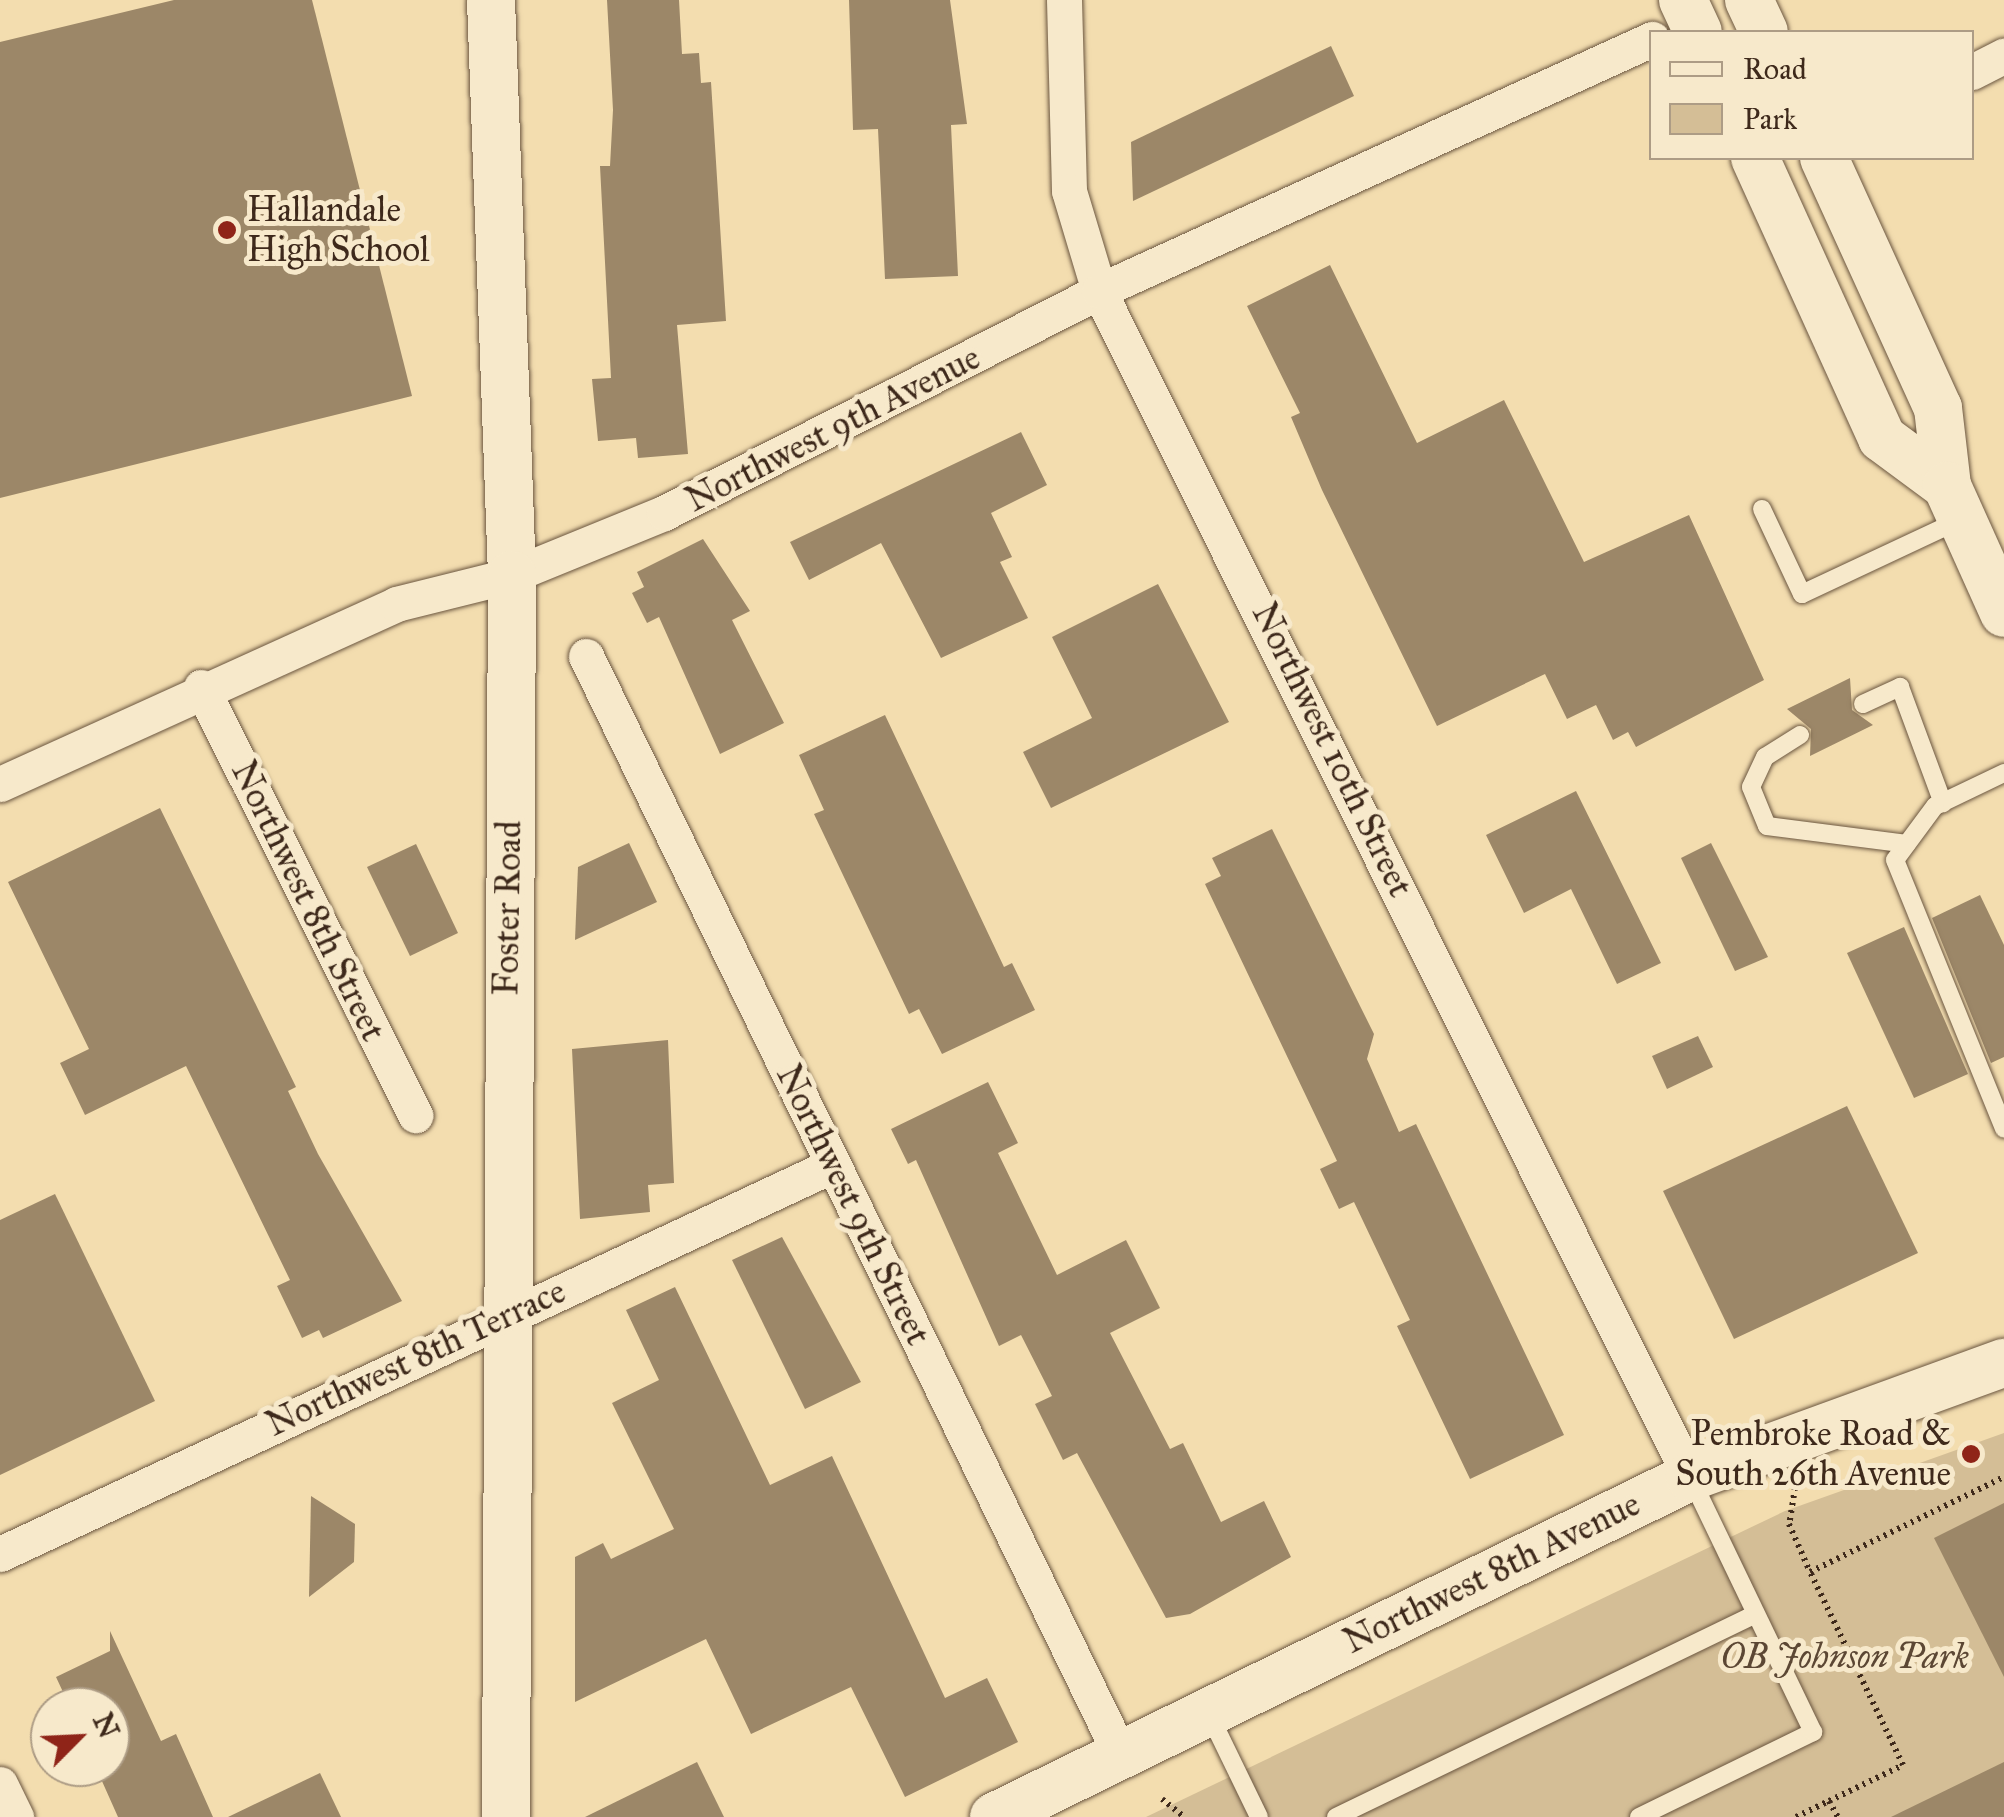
<!DOCTYPE html>
<html>
<head>
<meta charset="utf-8">
<style>
  body { margin:0 }
  #map { position:relative; width:2004px; height:1817px; overflow:hidden; background:#f3ddaf; font-family:"IM FELL Great Primer",serif }
  div>[style] { position:absolute }
  [style*='--x'] { left:calc(var(--x)*1px); top:calc(var(--y)*1px); width:calc(var(--w)*1px); rotate:calc(var(--a)*1deg) }
  .green>* { inset:0; background:#d4be96 }
  .building>* { inset:0; background:#9c8768 }
  .path>* { height:6px; margin-top:-3px; transform-origin:0; background:repeating-linear-gradient(90deg,#3e291b 0 2.5px,transparent 0 7.5px) }
  .roads { filter:drop-shadow(0 0 2px #6b5640) drop-shadow(0 0 2px #6b5640) }
  .lane>* { height:18px; margin:-9px; padding:0 9px; transform-origin:9px; border-radius:9px; background:#f7e9cb }
  .street>* { height:35px; margin:-17.5px; padding:0 17.5px; transform-origin:17.5px; border-radius:17.5px; background:#f7e9cb }
  .secondary>* { height:48px; margin:-24px; padding:0 24px; transform-origin:24px; border-radius:24px; background:#f7e9cb }
  .dots>* { width:28px; height:28px; translate:-50% -50%; box-sizing:border-box; border:5px solid #f7e9cb; border-radius:50% }
  span { translate:-50% -50%; white-space:nowrap; text-align:center; line-height:1.15; -webkit-text-stroke:10px #f7e9cb; paint-order:stroke }
  .poi-label { font-size:35px; color:#3e291b }
  .left { translate:0 -50%; text-align:left }
  .right { translate:-100% -50%; text-align:right }
  .street-label { font-size:35px; color:#3e291b }
  .park-label { font-size:35px; color:#5c4734; font-style:italic }
  .legend { position:absolute; left:1649px; top:30px; width:325px; height:130px; box-sizing:border-box; background:#f7e9cb; border:2px solid #ad9c85; margin:0; padding:12px 18px; list-style:none; font-size:30px; color:#3e291b }
  .legend li { display:flex; align-items:center; gap:20px; height:50px }
  .legend b { width:50px; border:2px solid #ad9c85 }
  .north { position:absolute; left:30px; top:1687px; width:100px; height:100px; box-sizing:border-box; background:#f7e9cb; border:2px solid #ad9c85; border-radius:50%; rotate:66deg; font-size:28px; font-weight:700; line-height:40px; text-align:center; color:#3e291b }
  .north::after { content:''; display:block; margin:auto; width:35px; height:45px; background:#8f2418; clip-path:polygon(50% 0,100% 100%,50% 72%,0 100%) }
</style>
</head>
<body>
<div id="map">
  <div class="green">
    <i style="clip-path:polygon(2004px 1433px,2004px 1817px,1146px 1817px,1785px 1511px)"></i>
  </div>
  <div class="building">
    <i style="clip-path:polygon(174px 0,312px 0,412px 396px,0 498px,0 42px)"></i>
    <i style="clip-path:polygon(607px 0,679px 0,682px 54px,699px 53px,701px 83px,711px 82px,726px 321px,677px 325px,688px 454px,638px 458px,636px 438px,598px 441px,592px 379px,611px 378px,600px 166px,610px 166px,613px 110px)"></i>
    <i style="clip-path:polygon(849px 0,950px 0,967px 124px,951px 125px,958px 276px,885px 279px,878px 129px,853px 130px)"></i>
    <i style="clip-path:polygon(1331px 46px,1354px 96px,1133px 201px,1131px 142px)"></i>
    <i style="clip-path:polygon(1330px 265px,1417px 443px,1504px 400px,1584px 562px,1689px 515px,1764px 680px,1636px 747px,1628px 732px,1613px 740px,1596px 705px,1567px 719px,1545px 674px,1437px 726px,1322px 490px,1291px 417px,1300px 413px,1247px 306px)"></i>
    <i style="clip-path:polygon(1021px 432px,1047px 485px,991px 513px,1012px 557px,1000px 562px,1028px 618px,941px 658px,881px 543px,809px 580px,790px 542px)"></i>
    <i style="clip-path:polygon(703px 539px,750px 611px,732px 620px,784px 723px,720px 754px,659px 617px,647px 623px,632px 593px,644px 587px,637px 572px)"></i>
    <i style="clip-path:polygon(1158px 584px,1229px 722px,1051px 808px,1023px 752px,1092px 718px,1052px 637px)"></i>
    <i style="clip-path:polygon(1850px 678px,1852px 710px,1873px 725px,1810px 756px,1811px 729px,1787px 709px)"></i>
    <i style="clip-path:polygon(885px 715px,1004px 967px,1012px 963px,1035px 1010px,942px 1054px,919px 1009px,909px 1014px,814px 814px,824px 810px,799px 755px)"></i>
    <i style="clip-path:polygon(1576px 791px,1661px 963px,1617px 984px,1571px 889px,1524px 913px,1486px 835px)"></i>
    <i style="clip-path:polygon(160px 808px,296px 1087px,288px 1091px,318px 1154px,402px 1301px,323px 1338px,319px 1330px,302px 1338px,277px 1286px,290px 1280px,186px 1066px,85px 1115px,60px 1063px,89px 1049px,8px 882px)"></i>
    <i style="clip-path:polygon(1272px 829px,1374px 1034px,1367px 1059px,1399px 1132px,1416px 1124px,1564px 1435px,1470px 1479px,1397px 1326px,1410px 1320px,1354px 1202px,1339px 1209px,1320px 1169px,1337px 1161px,1205px 884px,1221px 876px,1212px 858px)"></i>
    <i style="clip-path:polygon(629px 843px,657px 902px,575px 940px,578px 867px)"></i>
    <i style="clip-path:polygon(1711px 843px,1768px 957px,1735px 971px,1681px 858px)"></i>
    <i style="clip-path:polygon(416px 844px,458px 933px,410px 956px,367px 867px)"></i>
    <i style="clip-path:polygon(1980px 895px,2004px 945px,2004px 1057px,1991px 1063px,1932px 918px)"></i>
    <i style="clip-path:polygon(1904px 927px,1968px 1074px,1914px 1098px,1847px 953px)"></i>
    <i style="clip-path:polygon(1698px 1036px,1713px 1067px,1667px 1089px,1652px 1056px)"></i>
    <i style="clip-path:polygon(668px 1040px,674px 1183px,648px 1185px,650px 1212px,580px 1219px,572px 1049px)"></i>
    <i style="clip-path:polygon(988px 1082px,1018px 1143px,998px 1153px,1057px 1275px,1126px 1240px,1160px 1308px,1110px 1333px,1170px 1449px,1183px 1443px,1221px 1522px,1264px 1501px,1291px 1557px,1190px 1614px,1166px 1618px,1077px 1453px,1063px 1460px,1035px 1404px,1052px 1396px,1021px 1335px,999px 1346px,916px 1160px,908px 1164px,891px 1129px)"></i>
    <i style="clip-path:polygon(1847px 1106px,1918px 1253px,1734px 1339px,1663px 1191px)"></i>
    <i style="clip-path:polygon(55px 1194px,155px 1401px,0 1475px,0 1220px)"></i>
    <i style="clip-path:polygon(782px 1237px,861px 1382px,805px 1409px,732px 1260px)"></i>
    <i style="clip-path:polygon(675px 1287px,770px 1485px,832px 1456px,945px 1698px,987px 1678px,1018px 1742px,905px 1797px,851px 1687px,751px 1734px,706px 1639px,575px 1702px,575px 1557px,603px 1543px,611px 1559px,674px 1529px,612px 1403px,659px 1380px,626px 1310px)"></i>
    <i style="clip-path:polygon(311px 1496px,355px 1524px,354px 1562px,309px 1597px)"></i>
    <i style="clip-path:polygon(2004px 1503px,2004px 1677px,1934px 1538px)"></i>
    <i style="clip-path:polygon(110px 1631px,161px 1741px,176px 1734px,213px 1817px,118px 1817px,97px 1770px,110px 1767px,110px 1707px,70px 1707px,56px 1677px,110px 1651px)"></i>
    <i style="clip-path:polygon(697px 1762px,724px 1817px,585px 1817px)"></i>
    <i style="clip-path:polygon(2004px 1762px,2004px 1817px,1891px 1817px)"></i>
    <i style="clip-path:polygon(320px 1773px,341px 1817px,228px 1817px)"></i>
  </div>
  <div class="path">
    <i style="--x:1795;--y:1488;--w:36;--a:99"></i>
    <i style="--x:1789;--y:1524;--w:52;--a:66.4"></i>
    <i style="--x:1162;--y:1799;--w:28;--a:39"></i>
    <i style="--x:1829;--y:1801;--w:82;--a:-25.9"></i>
    <i style="--x:1903;--y:1765;--w:214;--a:-115.7"></i>
    <i style="--x:1810;--y:1572;--w:216;--a:-26.1"></i>
    <i style="--x:1796;--y:1817;--w:37;--a:-26"></i>
    <i style="--x:1829;--y:1801;--w:18;--a:61"></i>
  </div>
  <div class="roads">
    <div class="lane">
      <i style="--x:1762;--y:509;--w:94;--a:64.8"></i>
      <i style="--x:1802;--y:594;--w:174;--a:-25.1"></i>
      <i style="--x:1863;--y:704;--w:41;--a:-24.7"></i>
      <i style="--x:1900;--y:687;--w:124;--a:69.7"></i>
      <i style="--x:1800;--y:735;--w:41;--a:147.8"></i>
      <i style="--x:1765;--y:757;--w:33;--a:115"></i>
      <i style="--x:1751;--y:787;--w:42;--a:67.7"></i>
      <i style="--x:1767;--y:826;--w:141;--a:7.3"></i>
      <i style="--x:2004;--y:773;--w:76;--a:154.4"></i>
      <i style="--x:1935;--y:806;--w:67;--a:126.5"></i>
      <i style="--x:1895;--y:860;--w:290;--a:67.9"></i>
      <i style="--x:1210;--y:1716;--w:112;--a:64.1"></i>
      <i style="--x:1336;--y:1817;--w:466;--a:-25.8"></i>
      <i style="--x:1639;--y:1817;--w:194;--a:-26"></i>
      <i style="--x:1813;--y:1732;--w:281;--a:-115.7"></i>
    </div>
    <div class="street">
      <i style="--x:1064;--y:0;--w:191;--a:88.5"></i>
      <i style="--x:1069;--y:191;--w:104;--a:73.3"></i>
      <i style="--x:1099;--y:291;--w:1325;--a:63.51"></i>
      <i style="--x:1972;--y:72;--w:36;--a:-27"></i>
      <i style="--x:586;--y:656;--w:1221;--a:64.06"></i>
      <i style="--x:201;--y:687;--w:479;--a:63.4"></i>
      <i style="--x:0;--y:784;--w:435;--a:-24.4"></i>
      <i style="--x:396;--y:604;--w:120;--a:-14"></i>
      <i style="--x:512;--y:575;--w:164;--a:-22.2"></i>
      <i style="--x:664;--y:513;--w:488;--a:-27"></i>
      <i style="--x:1099;--y:291;--w:608;--a:-24.5"></i>
      <i style="--x:0;--y:1554;--w:919;--a:-25.03"></i>
      <i style="--x:0;--y:1784;--w:37;--a:64"></i>
    </div>
    <div class="secondary">
      <i style="--x:491;--y:0;--w:575;--a:87.91"></i>
      <i style="--x:512;--y:575;--w:1242;--a:90.28"></i>
      <i style="--x:1683;--y:0;--w:35;--a:65"></i>
      <i style="--x:1749;--y:0;--w:35;--a:65"></i>
      <i style="--x:1755;--y:158;--w:307;--a:65.6"></i>
      <i style="--x:1882;--y:438;--w:81;--a:36.4"></i>
      <i style="--x:1824;--y:158;--w:275;--a:65.5"></i>
      <i style="--x:1938;--y:408;--w:79;--a:83.4"></i>
      <i style="--x:1947;--y:486;--w:139;--a:65.8"></i>
      <i style="--x:994;--y:1817;--w:775;--a:-26.04"></i>
      <i style="--x:1690;--y:1477;--w:334;--a:-20"></i>
    </div>
  </div>
  <div class="dots">
    <i style="left:227px;top:230px;background:#8f2418"></i>
    <i style="left:1971px;top:1454px;background:#8f2418"></i>
  </div>
  <div class="poi-label">
    <span class="left" style="left:247px;top:230px">Hallandale<br>High School</span>
    <span class="right" style="left:1951px;top:1454px">Pembroke Road &amp;<br>South 26th Avenue</span>
  </div>
  <div class="street-label">
    <span style="left:833px;top:429px;rotate:-27deg">Northwest 9th Avenue</span>
    <span style="left:1332px;top:750px;rotate:64deg">Northwest 10th Street</span>
    <span style="left:308px;top:901px;rotate:64deg">Northwest 8th Street</span>
    <span style="left:508px;top:908px;rotate:-89deg">Foster Road</span>
    <span style="left:853px;top:1205px;rotate:64deg">Northwest 9th Street</span>
    <span style="left:416px;top:1358px;rotate:-25deg">Northwest 8th Terrace</span>
    <span style="left:1492px;top:1573px;rotate:-26deg">Northwest 8th Avenue</span>
  </div>
  <div class="park-label">
    <span style="left:1845px;top:1657px">OB Johnson Park</span>
  </div>
  <ul class="legend">
  <li><b style="height:12px;background:#f7e9cb"></b>Road</li>
  <li><b style="height:28px;background:#d4be96"></b>Park</li>
  </ul>
  <div class="north">N</div>
</div>
</body>
</html>
